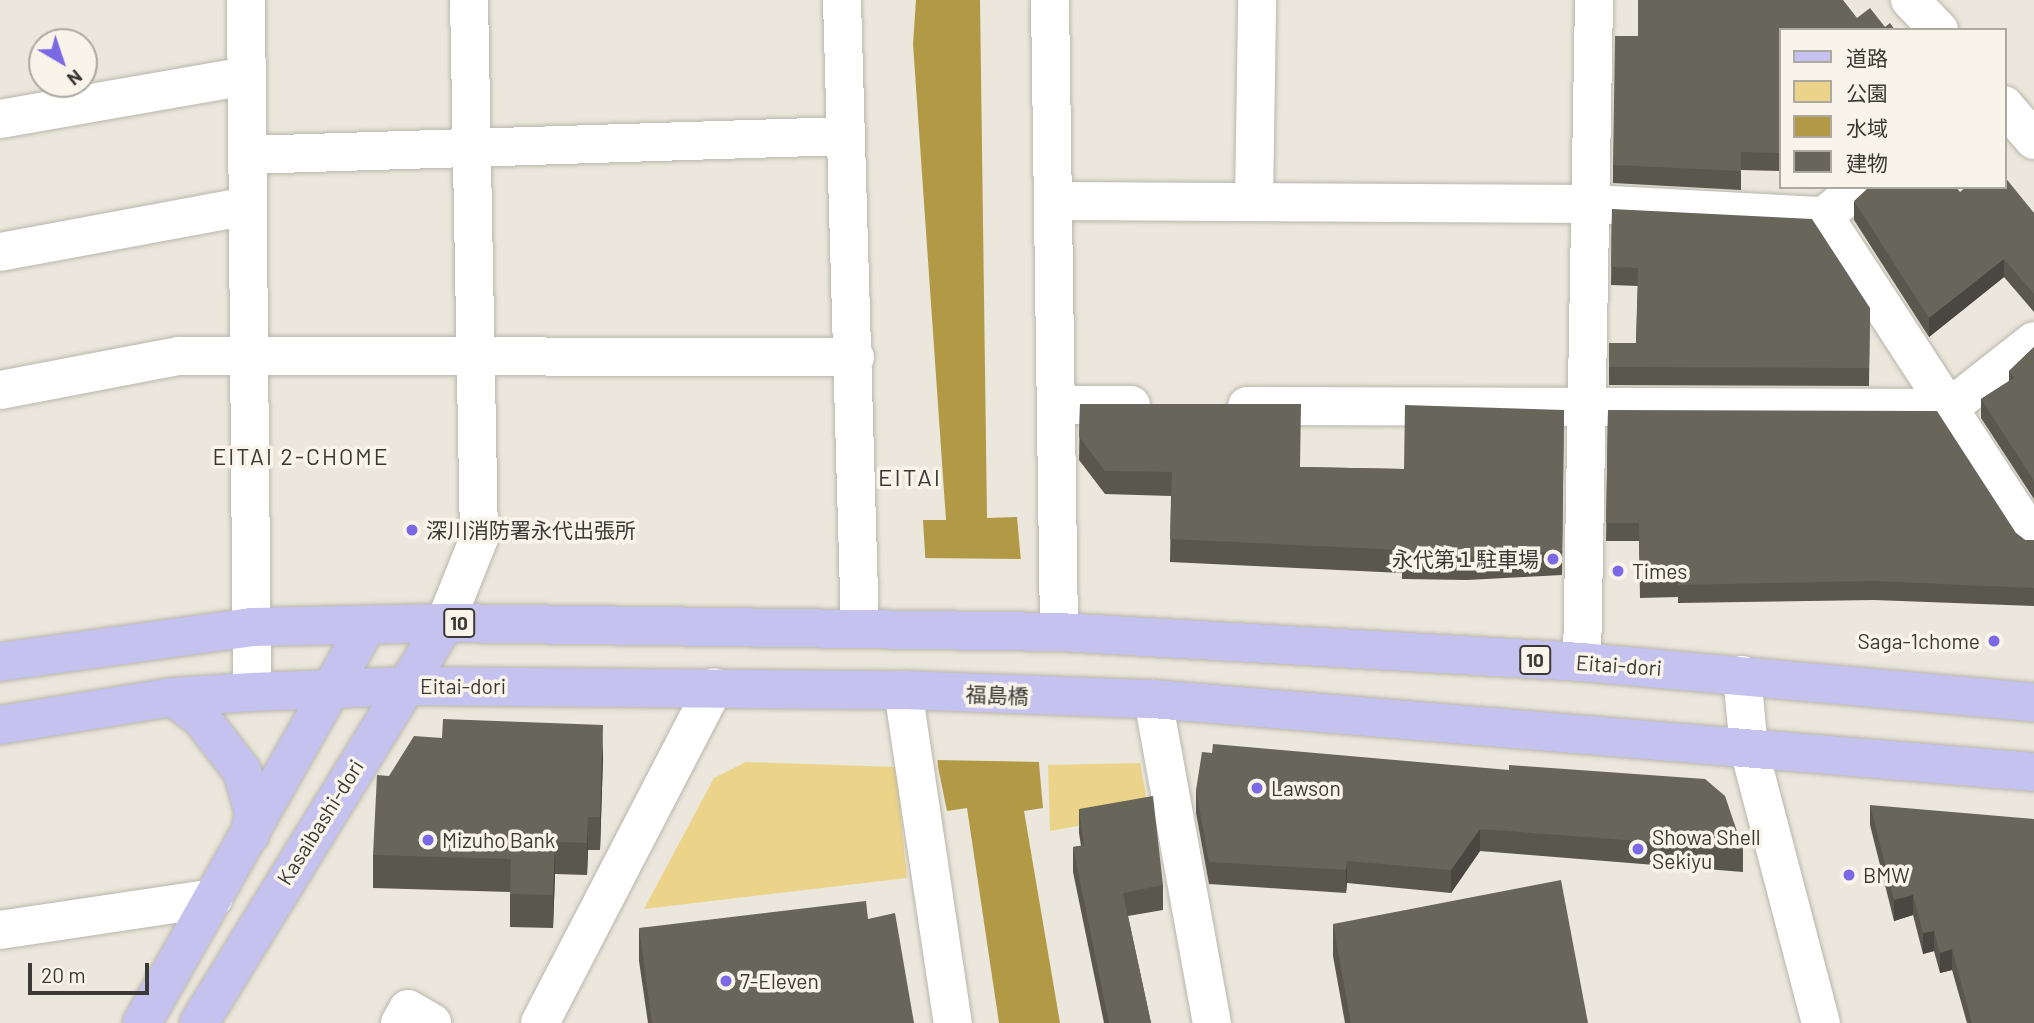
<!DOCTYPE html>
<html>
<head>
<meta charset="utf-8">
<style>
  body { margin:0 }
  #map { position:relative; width:2034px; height:1023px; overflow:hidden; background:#ebe7dc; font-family:Barlow,"Noto Sans JP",sans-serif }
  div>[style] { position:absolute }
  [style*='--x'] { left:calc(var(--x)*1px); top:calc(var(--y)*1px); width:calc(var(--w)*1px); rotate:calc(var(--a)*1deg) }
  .green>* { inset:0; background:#ebd489 }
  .water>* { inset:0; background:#b29946 }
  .pier>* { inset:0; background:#ebe7dc }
  .roads { filter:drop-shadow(0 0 2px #b9b6ab) drop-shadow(0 0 2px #b9b6ab) }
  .minor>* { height:38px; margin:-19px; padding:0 19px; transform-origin:19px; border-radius:19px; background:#fff }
  .major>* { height:38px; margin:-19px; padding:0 19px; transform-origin:19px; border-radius:19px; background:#c5c2ef }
  .wall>* { inset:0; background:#59574e }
  .shaded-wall>* { inset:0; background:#494740 }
  .building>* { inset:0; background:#68655b }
  .dots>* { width:19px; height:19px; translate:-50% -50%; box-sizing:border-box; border:4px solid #f8f4e9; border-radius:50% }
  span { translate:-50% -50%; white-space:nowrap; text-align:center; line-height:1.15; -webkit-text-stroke:7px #f8f4e9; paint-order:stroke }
  .shield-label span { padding:2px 5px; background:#f8f4e9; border:2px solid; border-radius:5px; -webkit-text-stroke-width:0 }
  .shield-label { font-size:19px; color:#3b3935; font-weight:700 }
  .poi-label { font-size:21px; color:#3b3935 }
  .left { translate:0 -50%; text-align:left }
  .right { translate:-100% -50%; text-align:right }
  .street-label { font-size:21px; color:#3b3935 }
  .neighbourhood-label { font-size:23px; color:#3b3935; letter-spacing:2px }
  .quarter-label { font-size:24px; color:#3b3935; letter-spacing:2px }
  .legend { position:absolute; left:1779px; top:28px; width:228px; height:161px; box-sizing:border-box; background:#f8f4e9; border:2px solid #aca9a1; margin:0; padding:9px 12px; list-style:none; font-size:21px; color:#3b3935 }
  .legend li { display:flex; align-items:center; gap:14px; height:35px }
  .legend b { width:35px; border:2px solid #aca9a1 }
  .north { position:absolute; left:28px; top:28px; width:70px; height:70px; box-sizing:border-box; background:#f8f4e9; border:2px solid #aca9a1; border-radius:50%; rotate:141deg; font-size:19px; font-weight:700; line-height:28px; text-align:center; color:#3b3935 }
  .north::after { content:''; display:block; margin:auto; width:24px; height:32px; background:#7a68e4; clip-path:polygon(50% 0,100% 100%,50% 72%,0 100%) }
  .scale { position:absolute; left:28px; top:963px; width:121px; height:32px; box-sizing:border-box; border:4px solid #3b3935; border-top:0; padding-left:9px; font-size:21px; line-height:24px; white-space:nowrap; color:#3b3935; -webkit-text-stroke:5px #f8f4e9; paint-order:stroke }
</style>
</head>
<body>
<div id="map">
  <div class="green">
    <i style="clip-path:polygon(746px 762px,896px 767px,907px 878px,644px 909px,714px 778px)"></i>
    <i style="clip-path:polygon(1140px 763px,1149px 813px,1050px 831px,1048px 765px)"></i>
  </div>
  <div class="water">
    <i style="clip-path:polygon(916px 0,980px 0,987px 518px,1017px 517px,1043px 808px,1024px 811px,1060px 1023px,999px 1023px,967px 808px,947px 811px,938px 767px,923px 520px,946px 520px,913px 44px)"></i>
  </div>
  <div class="pier">
    <i style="clip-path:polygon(922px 558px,1024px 559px,1042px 762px,934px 760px)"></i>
  </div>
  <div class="roads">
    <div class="minor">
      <i style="--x:246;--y:0;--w:692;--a:89.5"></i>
      <i style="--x:842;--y:0;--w:628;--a:88.36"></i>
      <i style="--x:1050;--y:0;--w:632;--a:89.18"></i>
      <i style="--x:1910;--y:0;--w:42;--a:46"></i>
      <i style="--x:2004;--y:105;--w:46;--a:49.4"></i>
      <i style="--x:0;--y:119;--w:250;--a:-9.9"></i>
      <i style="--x:247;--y:155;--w:598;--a:-1.82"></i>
      <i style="--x:1054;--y:201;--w:538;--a:0.32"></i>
      <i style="--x:1592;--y:204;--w:232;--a:3"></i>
      <i style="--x:1824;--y:216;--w:46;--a:-38.9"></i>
      <i style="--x:1254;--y:202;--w:202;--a:-89.1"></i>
      <i style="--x:1824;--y:216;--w:385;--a:57"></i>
      <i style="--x:0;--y:252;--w:251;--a:-10.5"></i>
      <i style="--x:0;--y:390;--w:182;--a:-10.8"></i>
      <i style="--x:179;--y:356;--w:676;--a:0.08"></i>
      <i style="--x:1056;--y:405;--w:75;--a:0"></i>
      <i style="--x:1247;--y:406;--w:702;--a:0.16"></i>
      <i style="--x:1949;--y:408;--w:108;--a:-38.2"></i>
      <i style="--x:445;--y:623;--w:92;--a:-68.2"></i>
      <i style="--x:479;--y:538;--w:538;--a:-91.06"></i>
      <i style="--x:1582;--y:662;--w:662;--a:-88.96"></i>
      <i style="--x:1742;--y:675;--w:74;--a:84.6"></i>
      <i style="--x:1749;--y:749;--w:283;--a:75.3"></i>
      <i style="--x:903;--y:690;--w:337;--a:81.5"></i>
      <i style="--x:1153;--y:699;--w:329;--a:79.7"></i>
      <i style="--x:0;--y:930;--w:216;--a:-8.5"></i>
      <i style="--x:400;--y:1023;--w:16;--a:-60"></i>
      <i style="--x:408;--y:1009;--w:28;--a:30"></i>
      <i style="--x:540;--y:1023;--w:378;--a:-62.6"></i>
    </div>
    <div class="major">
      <i style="--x:0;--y:662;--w:254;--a:-7.9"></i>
      <i style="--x:252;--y:627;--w:193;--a:-1.2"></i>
      <i style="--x:445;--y:623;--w:614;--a:0.84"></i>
      <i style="--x:1059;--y:632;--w:524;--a:3.28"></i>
      <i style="--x:1582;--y:662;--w:454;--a:5.1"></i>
      <i style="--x:173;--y:697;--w:35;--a:37"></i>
      <i style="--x:201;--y:718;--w:67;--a:52.3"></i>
      <i style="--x:242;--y:771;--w:43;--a:73.7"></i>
      <i style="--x:254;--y:812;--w:23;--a:100"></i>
      <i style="--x:0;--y:725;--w:175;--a:-9.2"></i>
      <i style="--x:173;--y:697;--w:79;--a:-3.6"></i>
      <i style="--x:252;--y:692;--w:153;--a:-2.2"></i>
      <i style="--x:405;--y:686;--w:498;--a:0.5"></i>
      <i style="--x:903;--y:690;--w:250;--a:2.1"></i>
      <i style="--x:1153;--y:699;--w:884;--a:4.74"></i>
      <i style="--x:142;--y:1023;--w:457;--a:-60.5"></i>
      <i style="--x:199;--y:1023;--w:470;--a:-58.4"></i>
    </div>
  </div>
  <div class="wall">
    <i style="clip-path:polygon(1857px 18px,1895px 30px,1780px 30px,1780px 171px,1741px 170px,1741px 190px,1613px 183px,1613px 165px,1638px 36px)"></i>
    <i style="clip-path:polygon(1960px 192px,2034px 213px,2034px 312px,2004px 277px,1929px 337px,1854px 220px,1854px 201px)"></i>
    <i style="clip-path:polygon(1612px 209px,1870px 308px,1869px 386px,1609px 385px,1609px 343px,1636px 343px,1638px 286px,1611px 285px)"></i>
    <i style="clip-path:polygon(2034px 347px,2034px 499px,1981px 418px,1981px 399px,2009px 381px,2009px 371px)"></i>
    <i style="clip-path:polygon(1080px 404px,1300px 467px,1404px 469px,1564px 410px,1562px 575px,1467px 580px,1402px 579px,1402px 573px,1170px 562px,1171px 496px,1105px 494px,1079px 460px)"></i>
    <i style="clip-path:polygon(1608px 410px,2016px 533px,2025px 540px,2034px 540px,2034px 606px,1874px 600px,1678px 603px,1678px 597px,1640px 598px,1639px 541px,1606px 541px)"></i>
    <i style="clip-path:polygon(603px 758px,600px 850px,588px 850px,587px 875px,555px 874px,553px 928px,510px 927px,510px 892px,373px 888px,373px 855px,389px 776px)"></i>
    <i style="clip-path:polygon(1196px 790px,1743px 849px,1743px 872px,1480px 851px,1451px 893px,1347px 883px,1346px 893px,1209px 884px,1196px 813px)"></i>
    <i style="clip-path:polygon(1870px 805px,2034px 1023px,1967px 1023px,1952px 970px,1940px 973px,1934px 951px,1923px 954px,1913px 915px,1894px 921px,1870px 825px)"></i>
    <i style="clip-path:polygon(1079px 809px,1163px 885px,1163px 910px,1128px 916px,1151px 1023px,1104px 1023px,1073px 872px,1073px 847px,1081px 846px,1079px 833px)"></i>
    <i style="clip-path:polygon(868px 919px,914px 1023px,648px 1023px,639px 961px,639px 928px)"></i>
    <i style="clip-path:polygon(1333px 924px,1588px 1023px,1345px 1023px,1333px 956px)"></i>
  </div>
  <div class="shaded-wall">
    <i style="clip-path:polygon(2004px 259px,2004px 277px,1929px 337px,1929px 318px)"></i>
    <i style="clip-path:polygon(603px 725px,603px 758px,600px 850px,600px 817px)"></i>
    <i style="clip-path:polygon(588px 817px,588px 850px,587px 875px,587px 843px)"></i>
    <i style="clip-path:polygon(1480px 829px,1480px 851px,1451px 893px,1451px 870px)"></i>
    <i style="clip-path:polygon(555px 842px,555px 874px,553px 928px,553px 895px)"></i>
    <i style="clip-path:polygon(1347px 861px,1347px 883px,1346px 893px,1346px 870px)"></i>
    <i style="clip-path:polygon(1913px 895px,1913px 915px,1894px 921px,1894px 900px)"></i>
    <i style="clip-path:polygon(1934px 931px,1934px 951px,1923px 954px,1923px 933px)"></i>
    <i style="clip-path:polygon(1952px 949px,1952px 970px,1940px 973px,1940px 953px)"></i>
  </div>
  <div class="building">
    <i style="clip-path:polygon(1638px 0,1843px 0,1857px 18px,1870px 8px,1885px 27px,1890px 23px,1895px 30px,1780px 30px,1780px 153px,1741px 152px,1741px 171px,1613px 165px,1615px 36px,1638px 36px)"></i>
    <i style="clip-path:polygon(2004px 176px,2034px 213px,2034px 294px,2004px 259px,1929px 318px,1854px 201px,1869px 187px,1956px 187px,1960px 192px,1966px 187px,2004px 187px)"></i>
    <i style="clip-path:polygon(1612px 209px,1812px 219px,1870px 308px,1869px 368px,1609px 367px,1609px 343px,1636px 343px,1638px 268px,1611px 267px)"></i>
    <i style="clip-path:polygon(2034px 347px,2034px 481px,1981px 399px,2014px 378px,2009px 371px)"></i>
    <i style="clip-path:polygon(1080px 404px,1301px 404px,1300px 467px,1404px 469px,1405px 405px,1564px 410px,1562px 551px,1467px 557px,1402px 555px,1402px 550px,1170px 539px,1172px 472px,1105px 471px,1079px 437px)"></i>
    <i style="clip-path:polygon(1608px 410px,1937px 411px,2016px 533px,2025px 540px,2034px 540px,2034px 588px,1874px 581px,1678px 585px,1678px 579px,1640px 580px,1639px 523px,1606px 523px)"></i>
    <i style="clip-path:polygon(443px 719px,603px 725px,600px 817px,588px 817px,587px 843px,555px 842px,553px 895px,510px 894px,511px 859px,373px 855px,377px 775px,389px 776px,414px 736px,442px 738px)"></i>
    <i style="clip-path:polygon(1213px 744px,1509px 770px,1509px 765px,1705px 779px,1725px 796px,1743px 849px,1480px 829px,1451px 870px,1347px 861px,1346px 870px,1209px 862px,1196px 790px,1202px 752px,1212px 753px)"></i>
    <i style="clip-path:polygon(1153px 796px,1163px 885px,1123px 893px,1151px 1023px,1109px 1023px,1073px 847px,1084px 845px,1079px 809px)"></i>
    <i style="clip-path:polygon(1870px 805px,2034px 819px,2034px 1023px,1972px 1023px,1952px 949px,1940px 953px,1934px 931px,1923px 933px,1913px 895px,1894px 900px)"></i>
    <i style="clip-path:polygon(1561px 880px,1588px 1023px,1351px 1023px,1333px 924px)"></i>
    <i style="clip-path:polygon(866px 901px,868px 919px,895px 913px,914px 1023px,652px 1023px,639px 928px)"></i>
  </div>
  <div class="dots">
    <i style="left:412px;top:530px;background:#7a68e4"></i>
    <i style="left:1553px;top:559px;background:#7a68e4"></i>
    <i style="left:1618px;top:571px;background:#7a68e4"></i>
    <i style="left:1994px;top:641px;background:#7a68e4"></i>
    <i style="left:1257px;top:788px;background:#7a68e4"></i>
    <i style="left:428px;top:840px;background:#7a68e4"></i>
    <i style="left:1638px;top:849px;background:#7a68e4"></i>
    <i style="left:1849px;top:875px;background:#7a68e4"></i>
    <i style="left:726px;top:981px;background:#7a68e4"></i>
  </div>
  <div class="shield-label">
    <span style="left:459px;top:623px">10</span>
    <span style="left:1535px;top:660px">10</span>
  </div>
  <div class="poi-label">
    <span class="left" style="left:426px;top:530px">深川消防署永代出張所</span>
    <span class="right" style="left:1539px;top:559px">永代第１駐車場</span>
    <span class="left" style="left:1632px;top:571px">Times</span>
    <span class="right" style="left:1980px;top:641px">Saga-1chome</span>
    <span class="left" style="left:1271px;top:788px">Lawson</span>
    <span class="left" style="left:1652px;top:849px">Showa Shell<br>Sekiyu</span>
    <span class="left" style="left:442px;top:840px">Mizuho Bank</span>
    <span class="left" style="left:1863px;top:875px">BMW</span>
    <span class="left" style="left:740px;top:981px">7-Eleven</span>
  </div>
  <div class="street-label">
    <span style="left:1619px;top:665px;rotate:4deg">Eitai-dori</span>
    <span style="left:463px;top:686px">Eitai-dori</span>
    <span style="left:997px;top:695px;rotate:2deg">福島橋</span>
    <span style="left:320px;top:822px;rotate:-58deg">Kasaibashi-dori</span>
  </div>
  <div class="neighbourhood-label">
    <span style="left:301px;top:456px">EITAI 2-CHOME</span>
  </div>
  <div class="quarter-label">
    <span style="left:910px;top:477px">EITAI</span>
  </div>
  <ul class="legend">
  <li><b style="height:9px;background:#c5c2ef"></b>道路</li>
  <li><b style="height:19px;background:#ebd489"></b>公園</li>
  <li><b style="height:19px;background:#b29946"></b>水域</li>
  <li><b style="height:19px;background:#68655b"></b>建物</li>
  </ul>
  <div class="north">N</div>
  <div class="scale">20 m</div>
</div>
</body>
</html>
